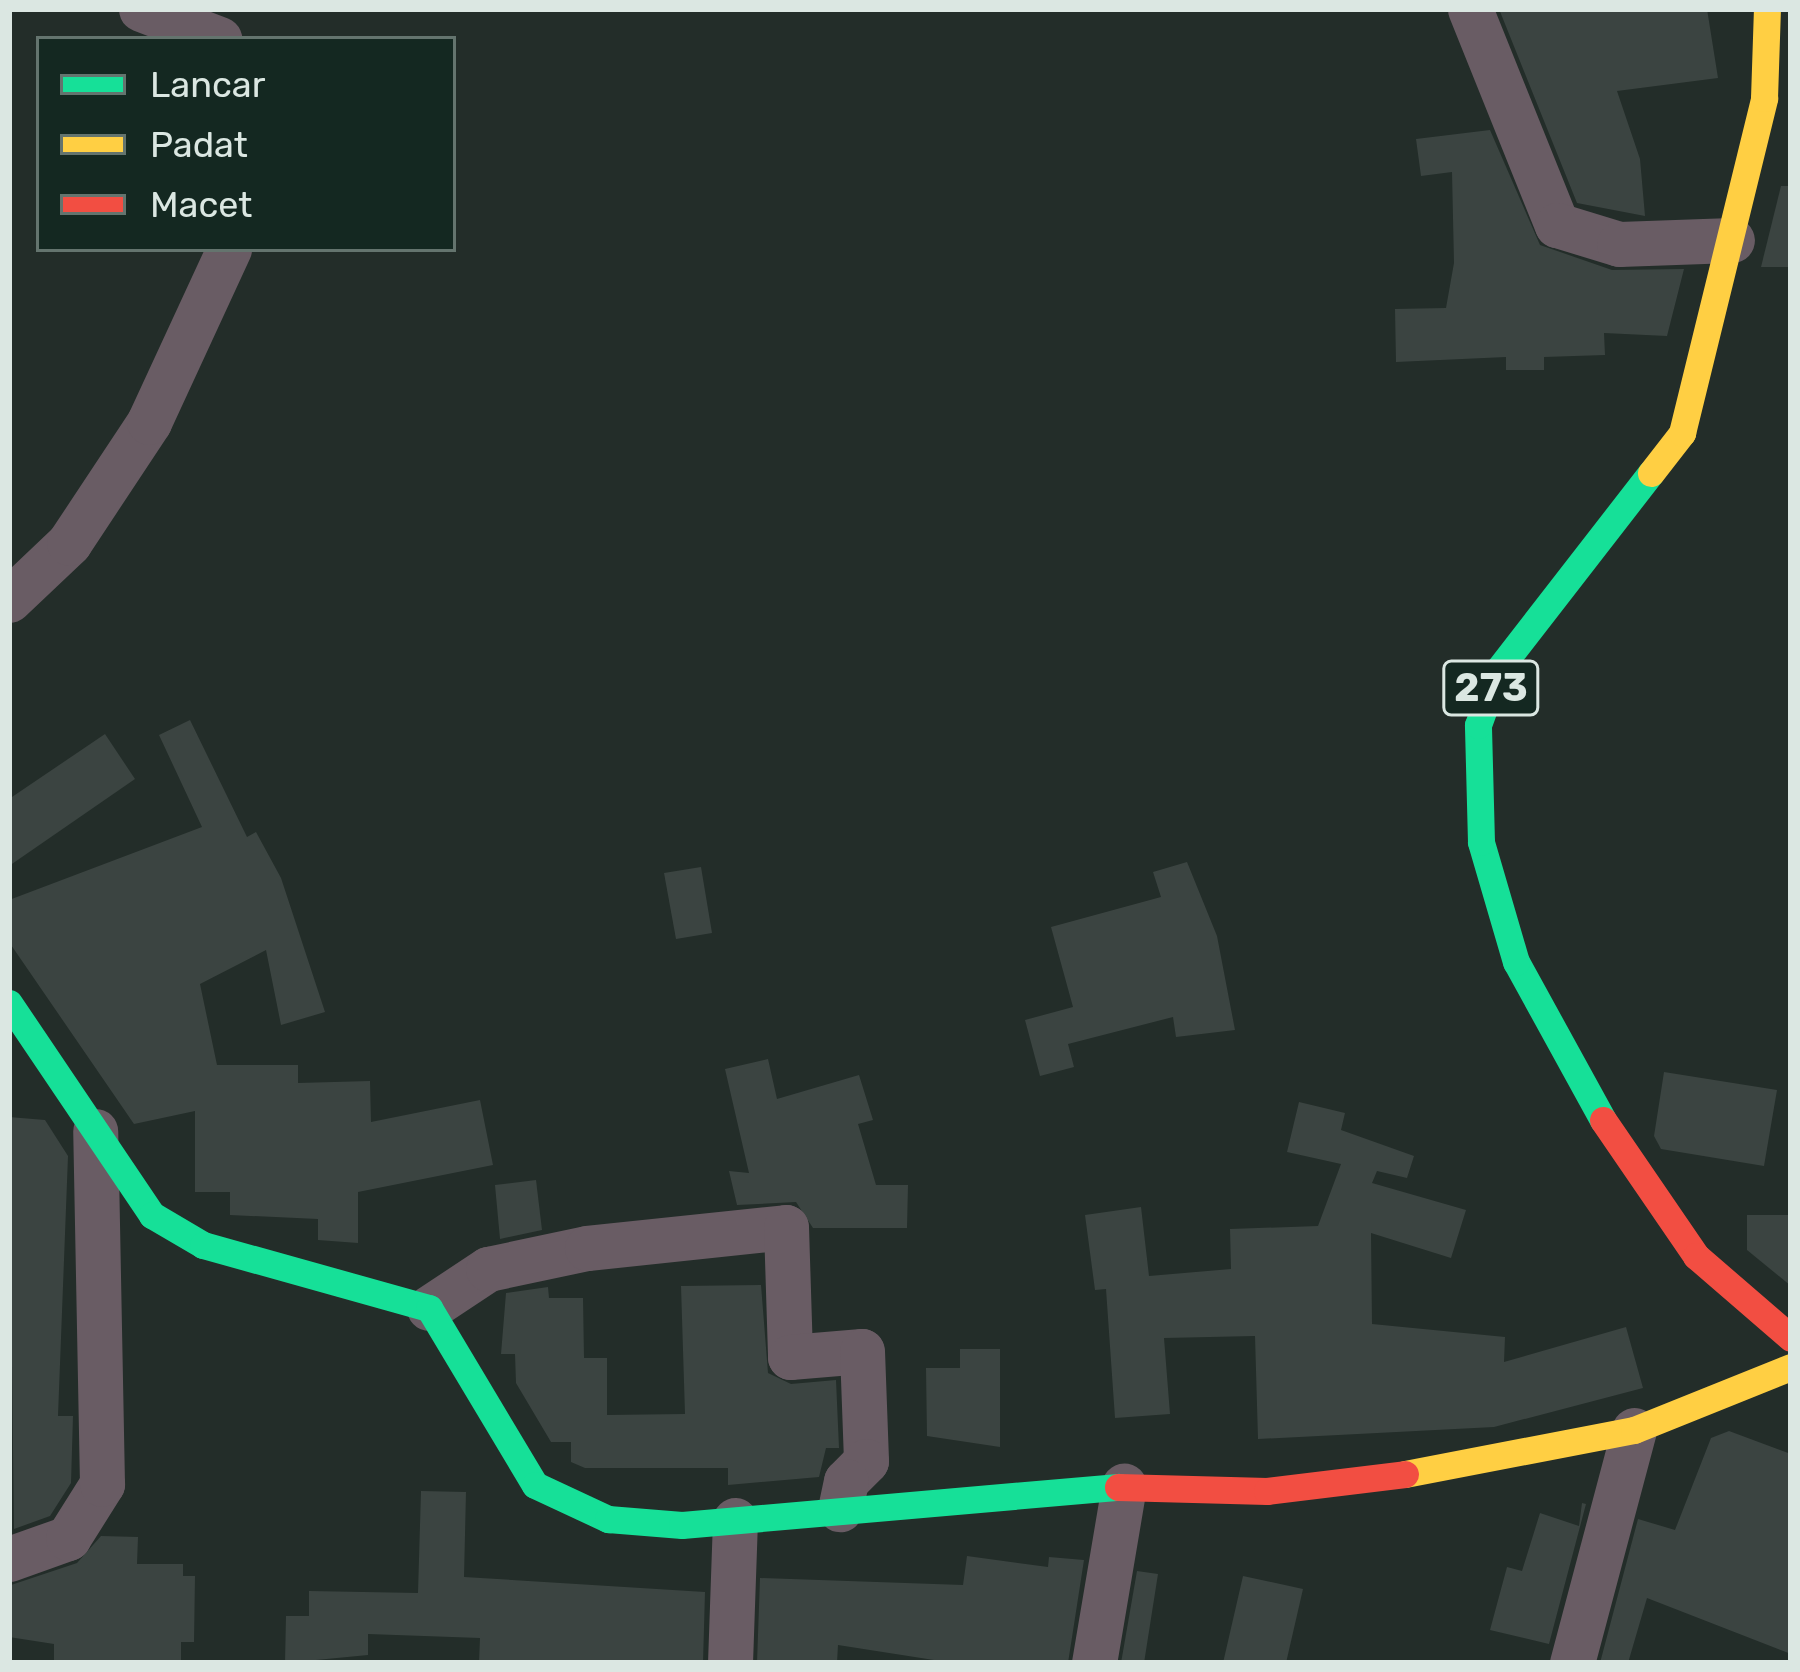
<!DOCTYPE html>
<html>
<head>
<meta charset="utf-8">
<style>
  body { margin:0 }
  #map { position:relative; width:1800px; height:1672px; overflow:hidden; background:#232d29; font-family:Rubik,sans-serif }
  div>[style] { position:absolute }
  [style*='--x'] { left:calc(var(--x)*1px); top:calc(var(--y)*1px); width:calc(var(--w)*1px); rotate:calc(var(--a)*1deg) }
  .building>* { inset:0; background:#3b4441 }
  .street>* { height:45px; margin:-22.5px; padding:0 22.5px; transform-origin:22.5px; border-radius:22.5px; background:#695c64 }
  .fast>* { height:27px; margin:-13.5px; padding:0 13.5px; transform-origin:13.5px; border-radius:13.5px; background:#16e098 }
  .slow>* { height:27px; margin:-13.5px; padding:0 13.5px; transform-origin:13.5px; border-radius:13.5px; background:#ffcf43 }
  .jam>* { height:27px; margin:-13.5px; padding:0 13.5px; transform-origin:13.5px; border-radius:13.5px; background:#f24e42 }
  span { translate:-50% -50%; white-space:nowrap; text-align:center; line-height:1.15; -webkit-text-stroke:10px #142821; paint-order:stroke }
  .shield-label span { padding:3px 9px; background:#142821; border:3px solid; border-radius:9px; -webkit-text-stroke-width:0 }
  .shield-label { font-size:39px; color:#dbe7e2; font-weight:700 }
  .frame { position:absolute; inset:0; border:12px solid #dbe7e2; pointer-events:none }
  .legend { position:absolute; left:36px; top:36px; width:420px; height:216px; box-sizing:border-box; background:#142821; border:3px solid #64746e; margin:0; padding:15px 21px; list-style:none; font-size:36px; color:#dbe7e2 }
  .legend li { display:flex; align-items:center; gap:24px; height:60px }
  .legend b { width:60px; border:3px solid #64746e }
</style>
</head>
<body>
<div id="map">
  <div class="building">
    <i style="clip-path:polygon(1499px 9px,1707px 9px,1718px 78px,1617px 91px,1640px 159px,1645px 216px,1577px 203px)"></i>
    <i style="clip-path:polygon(1490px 130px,1540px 245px,1612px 270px,1684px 269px,1667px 336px,1604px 333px,1605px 355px,1544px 357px,1544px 370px,1506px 370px,1506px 357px,1396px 362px,1395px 309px,1446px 308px,1454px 263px,1452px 172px,1421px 176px,1416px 139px)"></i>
    <i style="clip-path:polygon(1781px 186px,1791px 186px,1791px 267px,1761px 267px)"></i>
    <i style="clip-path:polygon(190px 720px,247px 837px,256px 832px,281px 878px,325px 1012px,281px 1025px,266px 950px,200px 984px,217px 1065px,298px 1065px,298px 1083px,370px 1081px,371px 1122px,480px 1100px,493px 1165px,358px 1192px,358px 1243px,318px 1240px,318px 1219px,230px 1215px,230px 1192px,195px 1192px,195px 1111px,134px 1124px,9px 942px,9px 900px,202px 827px,159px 735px)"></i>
    <i style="clip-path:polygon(105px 734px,135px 779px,9px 866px,9px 799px)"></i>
    <i style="clip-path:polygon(1187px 862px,1217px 936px,1235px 1030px,1176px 1037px,1173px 1017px,1068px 1044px,1074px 1067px,1040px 1076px,1025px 1020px,1073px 1007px,1051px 927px,1161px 897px,1153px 872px)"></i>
    <i style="clip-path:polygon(701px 867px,712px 933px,676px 939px,664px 873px)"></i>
    <i style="clip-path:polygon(768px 1059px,777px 1099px,859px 1075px,873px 1120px,858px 1124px,876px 1185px,908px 1185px,907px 1228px,813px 1228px,796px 1202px,737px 1205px,729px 1171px,749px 1173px,725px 1069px)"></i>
    <i style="clip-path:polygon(1664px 1072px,1777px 1090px,1764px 1166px,1661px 1149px,1654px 1136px)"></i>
    <i style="clip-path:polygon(1299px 1102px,1345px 1113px,1341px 1130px,1414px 1156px,1407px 1178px,1377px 1171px,1372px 1183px,1466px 1210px,1451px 1258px,1371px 1233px,1372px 1324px,1505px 1337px,1504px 1362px,1626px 1327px,1643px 1388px,1494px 1427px,1258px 1439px,1255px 1336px,1164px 1338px,1170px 1414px,1115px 1418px,1106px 1289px,1095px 1290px,1085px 1215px,1141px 1207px,1149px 1276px,1231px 1269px,1230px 1229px,1318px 1226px,1341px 1164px,1287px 1152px)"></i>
    <i style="clip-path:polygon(9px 1117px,45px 1120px,68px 1156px,58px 1416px,73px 1416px,71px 1483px,50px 1516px,14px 1529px)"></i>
    <i style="clip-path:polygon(536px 1180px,542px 1230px,500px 1239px,495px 1185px)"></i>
    <i style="clip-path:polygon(1747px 1215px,1791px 1215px,1791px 1286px,1747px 1250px)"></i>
    <i style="clip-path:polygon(761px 1285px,768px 1373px,791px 1384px,836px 1380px,839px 1448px,826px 1448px,819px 1477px,728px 1485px,728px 1468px,585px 1468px,571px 1462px,571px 1442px,551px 1442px,516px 1383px,515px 1354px,501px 1354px,506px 1293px,548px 1287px,549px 1298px,583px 1298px,584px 1358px,607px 1358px,607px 1415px,685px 1414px,681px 1286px)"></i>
    <i style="clip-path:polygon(960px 1349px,1000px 1349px,1000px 1447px,927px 1436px,926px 1368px,960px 1368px)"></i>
    <i style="clip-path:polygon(1729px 1431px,1791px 1454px,1791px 1654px,1647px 1598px,1628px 1663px,1600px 1663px,1638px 1519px,1675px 1530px,1711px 1438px)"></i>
    <i style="clip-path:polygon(421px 1491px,466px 1492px,464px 1577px,705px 1592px,703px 1663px,479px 1663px,480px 1638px,368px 1634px,368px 1655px,285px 1663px,286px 1616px,309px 1616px,309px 1591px,418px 1593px)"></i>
    <i style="clip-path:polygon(1582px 1503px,1586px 1504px,1549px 1644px,1490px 1630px,1507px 1567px,1522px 1571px,1540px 1513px,1579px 1526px)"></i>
    <i style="clip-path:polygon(101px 1536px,138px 1537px,137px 1564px,183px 1564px,183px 1576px,195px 1576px,194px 1642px,181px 1642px,181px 1663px,54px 1661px,54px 1644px,9px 1637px,11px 1585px,77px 1563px)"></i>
    <i style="clip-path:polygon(967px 1556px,1048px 1567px,1049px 1557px,1084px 1560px,1068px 1663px,953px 1663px,838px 1645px,837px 1663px,757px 1663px,760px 1578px,963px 1585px)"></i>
    <i style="clip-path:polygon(1137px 1571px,1158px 1574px,1144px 1663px,1121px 1663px)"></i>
    <i style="clip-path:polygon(1243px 1576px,1303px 1589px,1286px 1663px,1223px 1663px)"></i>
  </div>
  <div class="street">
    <i style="--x:141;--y:9;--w:84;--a:21"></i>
    <i style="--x:1470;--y:9;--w:233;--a:68.1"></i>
    <i style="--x:1557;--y:225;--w:65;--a:17"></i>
    <i style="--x:1619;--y:244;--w:113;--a:-2"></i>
    <i style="--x:9;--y:600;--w:83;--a:-43.5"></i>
    <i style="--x:69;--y:543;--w:145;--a:-56.5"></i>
    <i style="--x:149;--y:422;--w:191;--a:-65.2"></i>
    <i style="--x:429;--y:1308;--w:71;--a:-33.5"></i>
    <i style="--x:488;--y:1269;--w:101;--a:-12"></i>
    <i style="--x:587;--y:1248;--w:200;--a:-6"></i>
    <i style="--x:786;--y:1227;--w:130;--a:88.2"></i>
    <i style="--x:790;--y:1357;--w:72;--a:-4.8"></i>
    <i style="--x:862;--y:1351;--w:110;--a:87.9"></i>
    <i style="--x:866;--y:1461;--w:28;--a:135"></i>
    <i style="--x:846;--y:1481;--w:29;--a:102"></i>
    <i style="--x:9;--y:1559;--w:63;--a:-19.6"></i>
    <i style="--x:68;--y:1538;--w:64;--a:-57.8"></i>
    <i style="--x:102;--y:1484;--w:353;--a:-91.1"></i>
    <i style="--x:730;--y:1663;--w:143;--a:-88"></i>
    <i style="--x:1094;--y:1663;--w:180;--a:-80.4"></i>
    <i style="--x:1572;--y:1663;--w:241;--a:-75.1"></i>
  </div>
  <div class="fast">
    <i style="--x:9;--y:1003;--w:256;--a:56"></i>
    <i style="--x:152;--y:1215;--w:59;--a:30.5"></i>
    <i style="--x:203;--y:1245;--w:235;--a:15.6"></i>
    <i style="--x:429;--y:1308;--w:206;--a:59.1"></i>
    <i style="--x:535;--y:1485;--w:81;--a:25"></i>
    <i style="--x:608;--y:1519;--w:74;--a:4.6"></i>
    <i style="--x:682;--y:1525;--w:438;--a:-5"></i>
    <i style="--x:1603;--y:1120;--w:180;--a:-118.8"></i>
    <i style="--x:1516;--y:962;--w:125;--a:-106.3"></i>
    <i style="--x:1481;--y:842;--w:117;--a:-91.5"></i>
    <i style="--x:1478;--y:725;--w:59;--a:-70"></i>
    <i style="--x:1498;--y:670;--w:249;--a:-52.2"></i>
  </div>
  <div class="slow">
    <i style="--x:1651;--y:473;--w:51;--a:-52.2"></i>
    <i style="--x:1682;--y:433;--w:345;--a:-76.2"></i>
    <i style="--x:1764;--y:98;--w:89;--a:-88.1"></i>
    <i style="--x:1405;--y:1474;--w:233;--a:-10.9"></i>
    <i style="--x:1634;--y:1430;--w:169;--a:-21.9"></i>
  </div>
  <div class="jam">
    <i style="--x:1603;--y:1120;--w:165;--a:55.6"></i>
    <i style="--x:1696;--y:1256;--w:125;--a:40.8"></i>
    <i style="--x:1118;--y:1487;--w:149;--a:1.5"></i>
    <i style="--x:1267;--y:1491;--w:139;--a:-7"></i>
  </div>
  <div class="shield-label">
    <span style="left:1491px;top:688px">273</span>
  </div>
  <div class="frame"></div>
  <ul class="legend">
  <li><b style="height:15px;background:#16e098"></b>Lancar</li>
  <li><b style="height:15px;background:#ffcf43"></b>Padat</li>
  <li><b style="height:15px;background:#f24e42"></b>Macet</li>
  </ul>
</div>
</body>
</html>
